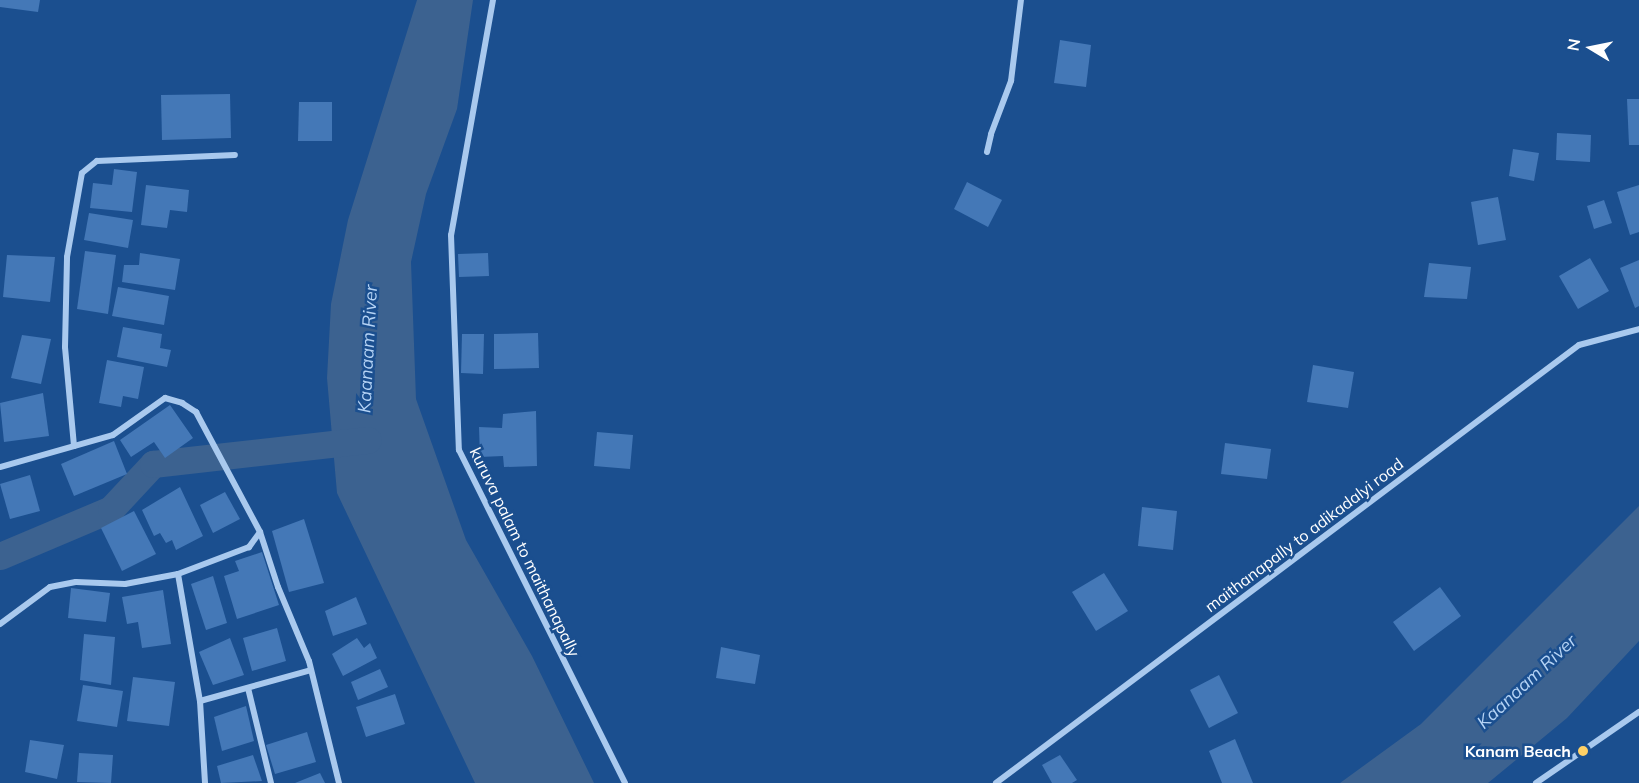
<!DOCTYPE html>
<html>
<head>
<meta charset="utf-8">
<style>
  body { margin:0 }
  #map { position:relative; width:1639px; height:783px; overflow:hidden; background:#1b4f8f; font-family:Mulish,sans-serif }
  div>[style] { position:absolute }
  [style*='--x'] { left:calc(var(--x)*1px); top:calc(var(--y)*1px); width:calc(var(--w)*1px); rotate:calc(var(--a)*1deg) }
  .water>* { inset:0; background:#3c6290 }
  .canal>* { height:27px; margin:-13.5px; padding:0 13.5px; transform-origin:13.5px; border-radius:13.5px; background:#3c6290 }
  .building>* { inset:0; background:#4478b7 }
  .minor>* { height:6px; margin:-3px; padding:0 3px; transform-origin:3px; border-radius:3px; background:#a9c9ee }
  .dots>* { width:16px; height:16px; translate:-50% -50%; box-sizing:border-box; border:3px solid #1b4f8f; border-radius:50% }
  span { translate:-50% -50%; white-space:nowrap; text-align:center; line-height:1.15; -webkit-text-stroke:5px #1b4f8f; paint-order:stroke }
  .street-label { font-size:16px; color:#fff }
  .poi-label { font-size:16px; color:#fff; font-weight:700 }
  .right { translate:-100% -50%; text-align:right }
  .water-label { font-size:18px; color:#b5d3f5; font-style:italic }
  .north { position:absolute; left:1561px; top:18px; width:60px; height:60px; -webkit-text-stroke:4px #1b4f8f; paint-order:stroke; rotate:280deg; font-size:16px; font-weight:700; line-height:24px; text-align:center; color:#fff }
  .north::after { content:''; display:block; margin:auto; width:21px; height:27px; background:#fff; clip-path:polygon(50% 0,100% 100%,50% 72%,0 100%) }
</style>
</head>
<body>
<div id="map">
  <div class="water">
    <i style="clip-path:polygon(417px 0,473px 0,457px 109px,426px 194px,411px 262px,416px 399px,466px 540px,532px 656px,594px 783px,475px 783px,337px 493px,327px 378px,331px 304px,348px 220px)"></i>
    <i style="clip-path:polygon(1639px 506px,1639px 641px,1567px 718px,1488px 783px,1340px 783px,1421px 724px)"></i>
  </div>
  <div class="canal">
    <i style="--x:0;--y:556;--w:121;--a:-22.9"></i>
    <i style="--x:111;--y:509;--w:62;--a:-47"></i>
    <i style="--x:153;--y:464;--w:216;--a:-6.4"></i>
  </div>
  <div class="building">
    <i style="clip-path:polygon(0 0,40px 0,38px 12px,0 7px)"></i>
    <i style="clip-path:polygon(1060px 40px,1091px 45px,1086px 87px,1054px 83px)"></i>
    <i style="clip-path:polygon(230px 94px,231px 138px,162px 140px,161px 95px)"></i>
    <i style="clip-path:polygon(1627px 99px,1639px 99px,1639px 145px,1629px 145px)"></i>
    <i style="clip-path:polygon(299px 102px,332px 102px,332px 141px,298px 141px)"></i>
    <i style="clip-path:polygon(1557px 133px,1591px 135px,1590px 162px,1556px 160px)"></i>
    <i style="clip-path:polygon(1513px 149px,1539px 153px,1534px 181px,1509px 176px)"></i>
    <i style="clip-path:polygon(114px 169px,137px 172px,132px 212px,90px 208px,93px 183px,112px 185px)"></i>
    <i style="clip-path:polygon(967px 182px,1002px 200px,988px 227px,954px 209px)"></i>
    <i style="clip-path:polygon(146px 185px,189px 190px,187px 212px,170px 210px,167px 228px,141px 225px)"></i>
    <i style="clip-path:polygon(1639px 185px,1639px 232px,1630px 235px,1617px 192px)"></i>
    <i style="clip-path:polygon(1498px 197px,1506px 240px,1478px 245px,1471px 202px)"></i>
    <i style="clip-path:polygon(1604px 200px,1612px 223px,1594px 229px,1587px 206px)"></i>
    <i style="clip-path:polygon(89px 213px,133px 220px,128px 248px,84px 240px)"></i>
    <i style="clip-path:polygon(85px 251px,116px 255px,108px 314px,77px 309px)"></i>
    <i style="clip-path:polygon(140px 253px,180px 259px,175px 290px,122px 282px,124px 265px,139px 265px)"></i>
    <i style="clip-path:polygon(488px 253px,489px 276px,459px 277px,458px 254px)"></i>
    <i style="clip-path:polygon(7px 255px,55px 257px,50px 302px,3px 297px)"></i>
    <i style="clip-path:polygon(1590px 258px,1609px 291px,1578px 309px,1559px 276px)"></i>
    <i style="clip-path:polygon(1639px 260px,1639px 306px,1635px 308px,1620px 268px)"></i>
    <i style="clip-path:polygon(1429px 263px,1471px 267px,1467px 299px,1424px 297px)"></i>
    <i style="clip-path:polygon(118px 287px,169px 296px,164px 325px,112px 316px)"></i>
    <i style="clip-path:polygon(123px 327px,162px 334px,160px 348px,171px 350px,167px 367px,117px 357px)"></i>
    <i style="clip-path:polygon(538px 333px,539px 368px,494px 369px,494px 334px)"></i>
    <i style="clip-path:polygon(462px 334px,484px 334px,483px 374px,461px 373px)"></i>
    <i style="clip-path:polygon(22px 335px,51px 339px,41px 384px,11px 378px)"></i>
    <i style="clip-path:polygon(107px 360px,144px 367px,138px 399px,123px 396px,121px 407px,99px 403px)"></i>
    <i style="clip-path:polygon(1313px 365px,1354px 372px,1348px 408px,1307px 402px)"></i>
    <i style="clip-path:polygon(43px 393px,49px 436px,4px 442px,0 403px)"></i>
    <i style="clip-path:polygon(170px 405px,193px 438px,165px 458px,154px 442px,131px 457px,120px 440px)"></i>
    <i style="clip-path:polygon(536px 411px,537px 466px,504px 467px,503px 456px,480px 457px,479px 427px,502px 428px,503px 414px)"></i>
    <i style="clip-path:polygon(597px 432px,633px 435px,630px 469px,594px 466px)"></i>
    <i style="clip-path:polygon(114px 441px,127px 474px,74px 496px,61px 464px)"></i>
    <i style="clip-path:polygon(1225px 443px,1271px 449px,1267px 479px,1221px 474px)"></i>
    <i style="clip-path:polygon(30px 475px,40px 511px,10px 519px,0 484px)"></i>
    <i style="clip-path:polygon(180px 487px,203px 536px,176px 550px,172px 540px,166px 543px,160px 533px,154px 536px,142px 510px)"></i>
    <i style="clip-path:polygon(225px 492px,240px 519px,213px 533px,200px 505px)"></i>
    <i style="clip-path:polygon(1142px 507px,1177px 511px,1173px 550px,1138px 546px)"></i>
    <i style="clip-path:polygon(134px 511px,156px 554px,122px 571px,101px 528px)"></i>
    <i style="clip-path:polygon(304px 519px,324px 583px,289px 592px,272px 531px)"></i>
    <i style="clip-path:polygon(262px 552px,279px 605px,237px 619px,224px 576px,239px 571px,235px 561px)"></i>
    <i style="clip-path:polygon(1104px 573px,1128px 611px,1096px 631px,1072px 592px)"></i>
    <i style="clip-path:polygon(213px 576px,227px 623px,206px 630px,191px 584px)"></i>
    <i style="clip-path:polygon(1440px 587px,1461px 616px,1414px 651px,1393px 622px)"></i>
    <i style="clip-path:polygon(71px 588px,110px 593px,106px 622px,68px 618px)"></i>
    <i style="clip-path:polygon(163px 590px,171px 644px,142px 648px,138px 622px,127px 624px,122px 597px)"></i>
    <i style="clip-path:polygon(356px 597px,367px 624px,333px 636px,325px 611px)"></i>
    <i style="clip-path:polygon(277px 628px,286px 661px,252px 671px,243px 638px)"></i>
    <i style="clip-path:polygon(84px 634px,115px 637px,111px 685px,80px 680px)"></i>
    <i style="clip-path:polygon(230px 638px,244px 675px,213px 685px,199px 652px)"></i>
    <i style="clip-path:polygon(357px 638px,364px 648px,370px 643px,377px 658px,343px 676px,332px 654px)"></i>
    <i style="clip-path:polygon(721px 647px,760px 655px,755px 684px,716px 678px)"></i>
    <i style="clip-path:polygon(380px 669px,388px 687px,358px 700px,351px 682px)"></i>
    <i style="clip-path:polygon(1219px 675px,1238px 713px,1209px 728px,1190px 690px)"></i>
    <i style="clip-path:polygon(133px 677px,175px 682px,169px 726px,127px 721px)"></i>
    <i style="clip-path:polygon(83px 685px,123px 691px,117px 727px,77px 721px)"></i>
    <i style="clip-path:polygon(395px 694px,405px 724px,366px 737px,356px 707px)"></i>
    <i style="clip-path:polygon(246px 706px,254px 741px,222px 751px,214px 717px)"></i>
    <i style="clip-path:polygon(307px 732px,316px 762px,275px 774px,266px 745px)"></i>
    <i style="clip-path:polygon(1235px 739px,1253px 783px,1222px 783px,1209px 751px)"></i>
    <i style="clip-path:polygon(30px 740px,64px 745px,57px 779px,25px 772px)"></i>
    <i style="clip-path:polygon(79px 753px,113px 755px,111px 783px,77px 782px)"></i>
    <i style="clip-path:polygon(253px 755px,262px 781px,221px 783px,217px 766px)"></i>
    <i style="clip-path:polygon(1060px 755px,1077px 780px,1072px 783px,1052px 783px,1042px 765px)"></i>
    <i style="clip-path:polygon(320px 773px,325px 783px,295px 783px)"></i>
  </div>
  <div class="minor">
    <i style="--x:493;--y:0;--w:239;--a:100.1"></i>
    <i style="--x:451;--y:235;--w:215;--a:87.9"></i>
    <i style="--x:459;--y:450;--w:372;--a:63.5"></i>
    <i style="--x:987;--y:152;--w:18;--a:-77"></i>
    <i style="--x:991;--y:134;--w:57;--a:-69.3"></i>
    <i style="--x:1011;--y:81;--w:82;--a:-83"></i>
    <i style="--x:74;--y:446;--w:99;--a:-95.2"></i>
    <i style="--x:65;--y:347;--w:90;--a:-88.7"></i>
    <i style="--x:67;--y:257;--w:85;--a:-79.9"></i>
    <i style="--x:82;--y:173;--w:19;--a:-39"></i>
    <i style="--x:97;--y:161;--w:138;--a:-2.5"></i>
    <i style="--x:0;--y:467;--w:117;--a:-15.8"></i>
    <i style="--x:113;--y:435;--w:64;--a:-35.4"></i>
    <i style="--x:165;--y:398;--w:18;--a:16"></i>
    <i style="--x:182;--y:403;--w:17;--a:33"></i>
    <i style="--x:196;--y:412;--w:136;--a:61.9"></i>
    <i style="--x:260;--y:532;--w:19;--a:126"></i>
    <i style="--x:249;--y:547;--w:76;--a:159.2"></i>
    <i style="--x:178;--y:574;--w:129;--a:80.2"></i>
    <i style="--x:200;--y:701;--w:82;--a:86.5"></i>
    <i style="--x:260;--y:532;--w:58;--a:71.9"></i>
    <i style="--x:278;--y:587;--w:80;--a:67.3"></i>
    <i style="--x:309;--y:661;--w:126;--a:76.2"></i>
    <i style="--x:0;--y:624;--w:62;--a:-36.5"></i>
    <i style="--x:50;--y:587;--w:26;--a:-11"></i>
    <i style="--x:76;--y:582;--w:49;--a:2.3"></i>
    <i style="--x:125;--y:584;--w:54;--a:-10.7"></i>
    <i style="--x:248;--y:688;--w:98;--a:76.4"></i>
    <i style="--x:200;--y:701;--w:115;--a:-15.6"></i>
    <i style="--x:996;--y:783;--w:729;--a:-36.92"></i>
    <i style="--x:1579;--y:345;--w:62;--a:-14.9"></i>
    <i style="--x:1536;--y:783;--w:125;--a:-34.6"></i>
  </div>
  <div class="dots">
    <i style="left:1583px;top:751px;background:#ffd166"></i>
  </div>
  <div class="street-label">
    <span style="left:1304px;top:535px;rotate:-37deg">maithanapally to adikadalyi road</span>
    <span style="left:525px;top:552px;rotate:64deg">kuruva palam to maithanapally</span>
  </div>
  <div class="poi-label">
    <span class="right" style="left:1571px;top:751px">Kanam Beach</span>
  </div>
  <div class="water-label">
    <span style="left:368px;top:349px;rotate:-87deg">Kaanaam River</span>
    <span style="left:1527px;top:682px;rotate:-43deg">Kaanaam River</span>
  </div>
  <div class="north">N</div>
</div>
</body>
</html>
